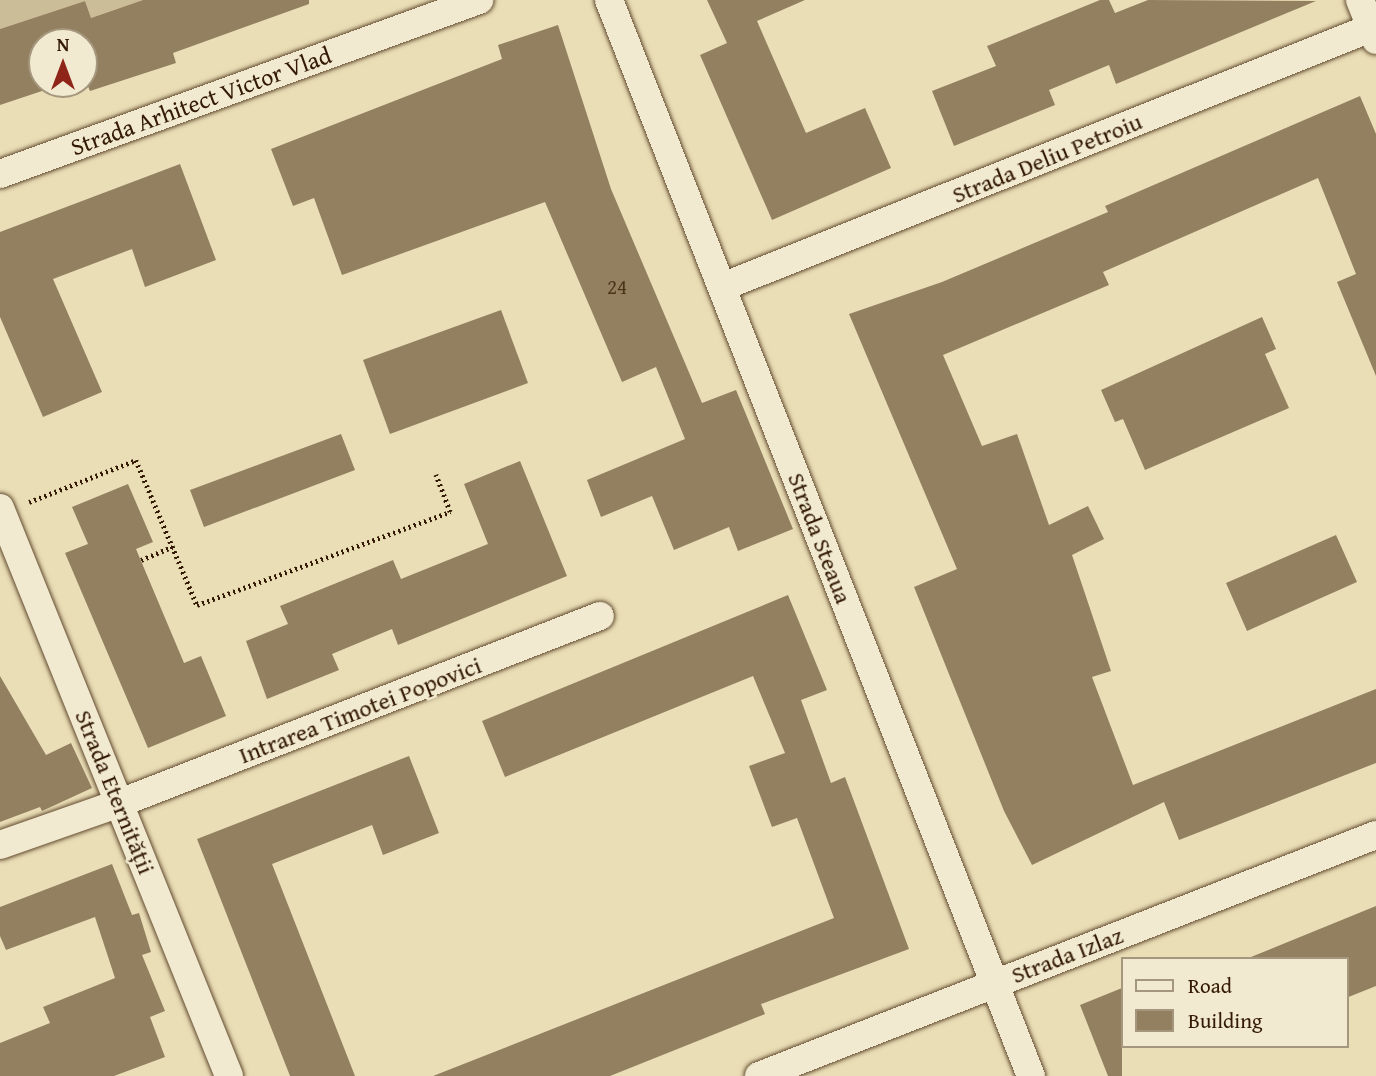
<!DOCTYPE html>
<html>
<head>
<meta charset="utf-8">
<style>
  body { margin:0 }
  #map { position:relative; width:1376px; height:1076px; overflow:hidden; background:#eadeb6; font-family:"Gentium Book Plus",serif }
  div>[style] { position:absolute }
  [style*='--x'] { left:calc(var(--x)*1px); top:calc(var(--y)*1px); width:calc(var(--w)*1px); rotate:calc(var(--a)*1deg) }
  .green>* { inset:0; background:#cbbd98 }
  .building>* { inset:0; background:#938061 }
  .path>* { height:4.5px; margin-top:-2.25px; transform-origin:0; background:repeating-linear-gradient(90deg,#341a04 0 2px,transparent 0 5.5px) }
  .roads { filter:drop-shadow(0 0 2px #624b30) drop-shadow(0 0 2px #624b30) }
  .street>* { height:28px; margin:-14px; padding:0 14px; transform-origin:14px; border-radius:14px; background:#f1ead0 }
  span { translate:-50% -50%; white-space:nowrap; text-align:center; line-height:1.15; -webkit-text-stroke:5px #f1ead0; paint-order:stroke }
  .number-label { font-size:21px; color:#4c341b }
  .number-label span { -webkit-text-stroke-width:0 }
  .street-label { font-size:24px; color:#341a04 }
  .legend { position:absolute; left:1121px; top:957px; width:228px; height:91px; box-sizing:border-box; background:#f1ead0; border:2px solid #a5977e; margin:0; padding:9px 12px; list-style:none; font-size:21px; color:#341a04 }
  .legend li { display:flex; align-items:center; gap:14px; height:35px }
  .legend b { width:35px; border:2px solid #a5977e }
  .north { position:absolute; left:28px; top:28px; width:70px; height:70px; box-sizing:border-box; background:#f1ead0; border:2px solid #a5977e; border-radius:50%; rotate:0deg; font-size:19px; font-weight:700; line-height:28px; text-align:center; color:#341a04 }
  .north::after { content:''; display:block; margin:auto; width:24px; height:32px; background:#8f2418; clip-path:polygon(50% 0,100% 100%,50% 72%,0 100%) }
</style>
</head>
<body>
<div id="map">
  <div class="green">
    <i style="clip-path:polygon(0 0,143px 0,91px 18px,85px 1px,0 29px)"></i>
  </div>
  <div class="building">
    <i style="clip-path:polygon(143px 0,309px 0,309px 4px,173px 53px,176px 63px,90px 91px,84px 77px,84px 42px,42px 42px,42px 84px,63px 84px,0 105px,0 29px,85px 1px,91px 18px)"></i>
    <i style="clip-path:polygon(707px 0,805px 0,757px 21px,806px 133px,865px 108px,891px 168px,772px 220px,700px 55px,727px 43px)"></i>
    <i style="clip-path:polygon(1100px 0,1109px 0,1115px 13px,1148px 0,1316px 1px,1116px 84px,1109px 65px,1049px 90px,1055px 105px,954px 146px,932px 91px,996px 66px,987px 46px)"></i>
    <i style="clip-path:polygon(558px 25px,611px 189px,702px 403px,736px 390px,793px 529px,738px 551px,729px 527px,674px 550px,652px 496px,601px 517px,587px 480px,685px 439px,656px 367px,622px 382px,545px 202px,342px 275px,314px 198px,293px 206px,271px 149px,502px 59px,498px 45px)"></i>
    <i style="clip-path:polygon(1360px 96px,1376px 134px,1376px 376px,1337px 282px,1356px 274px,1318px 178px,1103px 272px,1109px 285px,943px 355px,982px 446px,1017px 434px,1049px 525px,1088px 506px,1104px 539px,1072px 555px,1111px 671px,1092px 677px,1133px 785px,1376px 689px,1376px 763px,1179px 840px,1164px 802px,1032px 865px,1004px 811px,914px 587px,957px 569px,849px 314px,942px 282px,1108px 212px,1105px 206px)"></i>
    <i style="clip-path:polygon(180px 164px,216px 260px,145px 287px,132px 249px,53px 279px,102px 392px,43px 417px,0 317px,0 232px)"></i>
    <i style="clip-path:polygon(501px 310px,528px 383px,390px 434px,363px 360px)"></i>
    <i style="clip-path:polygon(1262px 317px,1276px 349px,1265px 354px,1289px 408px,1145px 470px,1123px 419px,1115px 422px,1101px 390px)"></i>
    <i style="clip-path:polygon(341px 434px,355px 470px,204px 527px,190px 490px)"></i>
    <i style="clip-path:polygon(520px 461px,567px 576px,398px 645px,392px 629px,332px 654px,339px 670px,267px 699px,246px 641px,288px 624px,280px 606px,393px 560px,401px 579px,488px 544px,464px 484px)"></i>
    <i style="clip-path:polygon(128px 484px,153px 542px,136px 549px,184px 663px,201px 656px,226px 716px,148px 748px,65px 553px,88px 544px,72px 507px)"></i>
    <i style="clip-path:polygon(1336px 535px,1357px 582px,1247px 631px,1226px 583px)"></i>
    <i style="clip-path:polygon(788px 595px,827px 690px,801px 700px,831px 783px,845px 777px,909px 949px,761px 1004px,765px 1014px,610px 1076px,433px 1076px,834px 918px,797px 818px,772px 827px,749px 766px,785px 753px,753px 676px,505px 777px,482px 721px)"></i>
    <i style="clip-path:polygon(0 676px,46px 755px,71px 743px,92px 788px,42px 811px,40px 807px,0 822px)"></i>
    <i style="clip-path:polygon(409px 756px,439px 833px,383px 855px,372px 825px,272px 864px,355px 1076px,290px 1076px,197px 839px)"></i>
    <i style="clip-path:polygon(112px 864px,132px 915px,139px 913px,151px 952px,142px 955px,165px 1011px,150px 1017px,165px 1057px,114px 1076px,0 1076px,0 1043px,50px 1023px,43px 1007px,115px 978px,95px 917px,6px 950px,0 936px,0 907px)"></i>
    <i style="clip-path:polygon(1376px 906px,1376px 986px,1346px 998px,1346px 959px,1246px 959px)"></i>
    <i style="clip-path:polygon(1122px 988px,1122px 1076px,1108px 1076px,1080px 1005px)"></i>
  </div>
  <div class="path">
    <i style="--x:29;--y:502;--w:115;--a:-21.4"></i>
    <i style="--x:136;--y:460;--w:157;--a:67.2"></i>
    <i style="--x:197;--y:605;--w:270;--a:-20.2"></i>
    <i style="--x:450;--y:512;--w:40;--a:-111"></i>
    <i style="--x:141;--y:560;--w:34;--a:-23"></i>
  </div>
  <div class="roads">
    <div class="street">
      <i style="--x:609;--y:0;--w:1156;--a:68.59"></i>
      <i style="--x:1360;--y:0;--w:43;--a:68.2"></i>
      <i style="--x:0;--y:174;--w:510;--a:-19.96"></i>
      <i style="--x:722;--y:287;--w:699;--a:-21.76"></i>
      <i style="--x:0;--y:508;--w:612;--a:68.04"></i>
      <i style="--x:0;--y:845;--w:127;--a:-19.3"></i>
      <i style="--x:120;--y:803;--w:515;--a:-21.29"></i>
      <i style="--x:759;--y:1076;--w:662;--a:-21.34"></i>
    </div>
  </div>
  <div class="number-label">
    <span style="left:617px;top:287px">24</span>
  </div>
  <div class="street-label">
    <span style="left:201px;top:101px;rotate:-20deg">Strada Arhitect Victor Vlad</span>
    <span style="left:1047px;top:158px;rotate:-22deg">Strada Deliu Petroiu</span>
    <span style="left:820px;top:538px;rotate:69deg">Strada Steaua</span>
    <span style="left:360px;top:710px;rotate:-21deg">Intrarea Timotei Popovici</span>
    <span style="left:115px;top:792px;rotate:68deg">Strada Eternității</span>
    <span style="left:1067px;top:955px;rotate:-21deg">Strada Izlaz</span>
  </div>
  <ul class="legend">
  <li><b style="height:9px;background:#f1ead0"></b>Road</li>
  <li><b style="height:19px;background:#938061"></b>Building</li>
  </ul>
  <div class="north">N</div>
</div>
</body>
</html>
